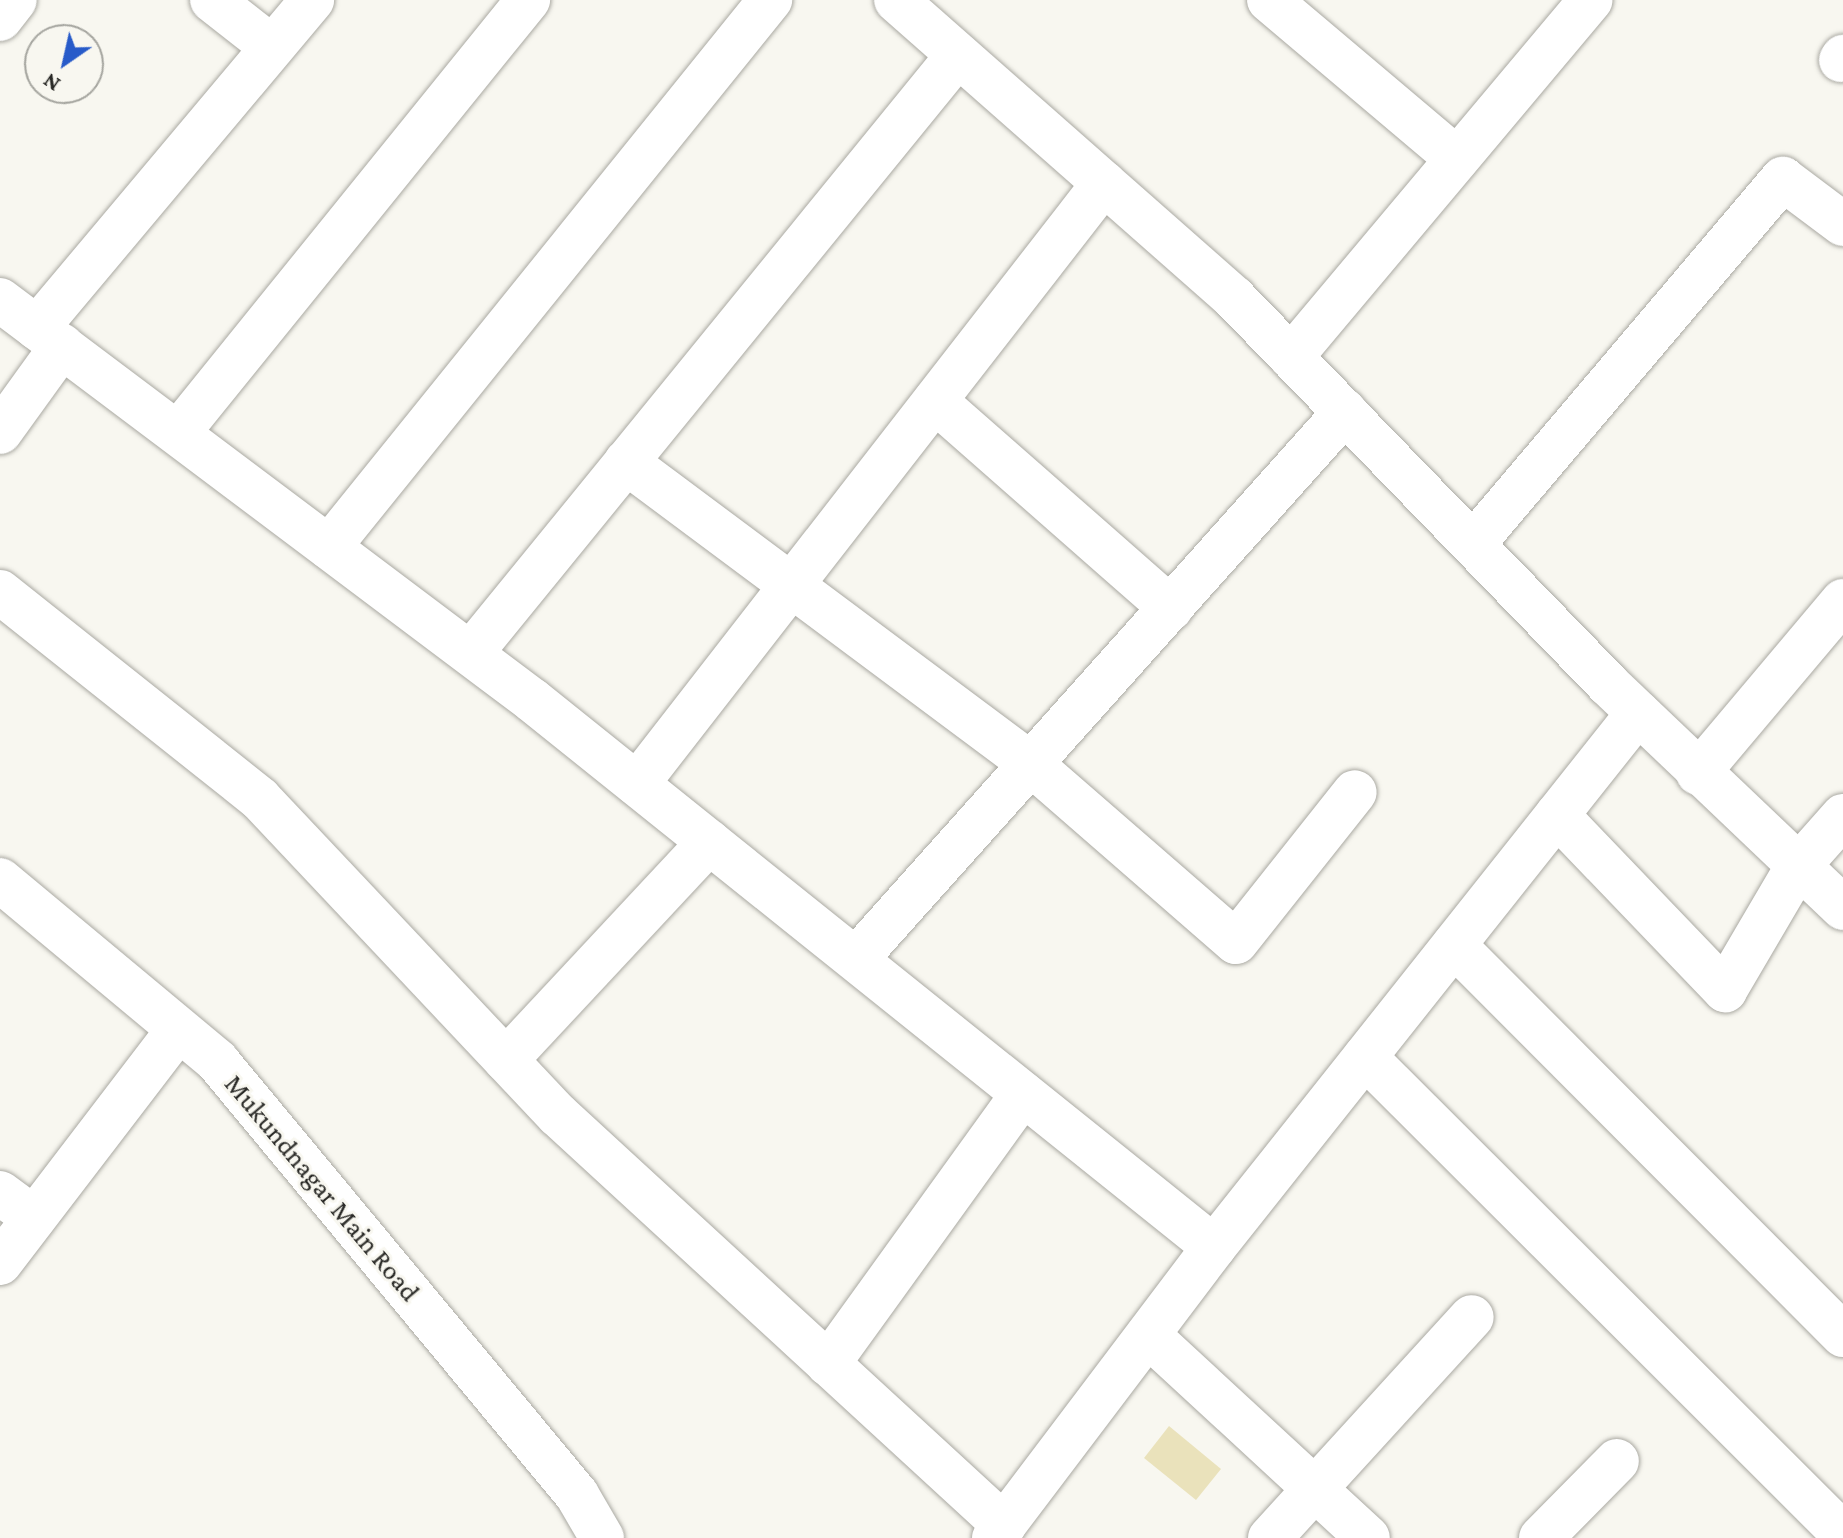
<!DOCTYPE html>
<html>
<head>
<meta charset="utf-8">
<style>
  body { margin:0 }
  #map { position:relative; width:1843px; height:1538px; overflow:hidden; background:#f8f7f0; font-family:"Crimson Pro",serif }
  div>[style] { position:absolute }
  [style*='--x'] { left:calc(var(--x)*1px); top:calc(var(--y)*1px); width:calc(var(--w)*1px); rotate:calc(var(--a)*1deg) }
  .building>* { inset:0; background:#eae2bb }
  .roads { filter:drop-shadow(0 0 2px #aaa9a2) drop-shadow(0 0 2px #aaa9a2) }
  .minor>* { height:44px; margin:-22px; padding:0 22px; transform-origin:22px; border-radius:22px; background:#fff }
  span { translate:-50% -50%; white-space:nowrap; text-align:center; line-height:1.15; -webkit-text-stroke:6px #f8f7f0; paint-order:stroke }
  .street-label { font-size:28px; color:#292926 }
  .north { position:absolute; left:24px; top:24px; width:80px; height:80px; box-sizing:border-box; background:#f8f7f0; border:2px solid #a5a59f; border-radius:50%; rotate:214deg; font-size:22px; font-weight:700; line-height:32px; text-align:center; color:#292926 }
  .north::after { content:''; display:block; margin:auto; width:28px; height:36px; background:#285bc9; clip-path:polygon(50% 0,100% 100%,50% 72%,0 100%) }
</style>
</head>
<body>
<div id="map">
  <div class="building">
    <i style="clip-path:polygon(1169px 1426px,1221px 1469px,1196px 1500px,1144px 1458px)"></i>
  </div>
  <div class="roads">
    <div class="minor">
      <i style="--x:212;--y:0;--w:76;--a:38.1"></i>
      <i style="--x:896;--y:0;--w:451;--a:41.4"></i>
      <i style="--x:1234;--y:298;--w:537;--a:45.9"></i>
      <i style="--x:1608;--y:684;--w:325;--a:43.6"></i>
      <i style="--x:1269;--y:0;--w:246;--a:40.2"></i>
      <i style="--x:0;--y:19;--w:24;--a:-52"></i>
      <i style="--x:1841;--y:60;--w:4;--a:-56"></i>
      <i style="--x:0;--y:300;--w:666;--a:36.94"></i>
      <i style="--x:532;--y:700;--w:874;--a:38.73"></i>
      <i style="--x:1214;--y:1247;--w:682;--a:-51.55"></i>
      <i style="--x:37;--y:328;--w:428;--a:-50"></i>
      <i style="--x:1291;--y:357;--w:466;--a:-50"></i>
      <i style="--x:935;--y:401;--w:314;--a:41.3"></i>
      <i style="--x:0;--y:432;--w:106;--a:-54.2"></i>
      <i style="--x:178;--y:433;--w:557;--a:-51.05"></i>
      <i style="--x:626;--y:462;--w:505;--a:36.71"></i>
      <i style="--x:1031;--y:764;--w:271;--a:41"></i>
      <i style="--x:1236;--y:942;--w:191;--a:-51.6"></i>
      <i style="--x:1473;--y:544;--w:479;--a:-49.7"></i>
      <i style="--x:1783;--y:179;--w:75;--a:36.9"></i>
      <i style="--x:329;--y:547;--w:703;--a:-51.12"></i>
      <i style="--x:0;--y:592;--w:332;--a:38.5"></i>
      <i style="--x:260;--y:799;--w:434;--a:46.7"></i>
      <i style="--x:558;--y:1115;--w:606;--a:42.59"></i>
      <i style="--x:471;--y:653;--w:771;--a:-50.84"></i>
      <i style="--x:1698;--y:773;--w:225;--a:-49.9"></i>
      <i style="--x:637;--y:784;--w:761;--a:-52.15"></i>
      <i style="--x:1557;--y:815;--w:243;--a:46.2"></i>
      <i style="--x:1725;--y:990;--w:140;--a:-59.6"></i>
      <i style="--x:1796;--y:869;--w:71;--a:-48.4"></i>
      <i style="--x:0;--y:880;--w:283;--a:39.8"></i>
      <i style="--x:217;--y:1061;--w:564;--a:50.32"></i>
      <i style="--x:577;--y:1495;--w:50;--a:59.8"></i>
      <i style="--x:1454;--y:945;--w:551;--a:45.07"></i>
      <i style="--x:856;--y:959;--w:734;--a:-48.2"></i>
      <i style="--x:1365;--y:1057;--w:675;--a:44.94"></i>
      <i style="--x:506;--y:1060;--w:298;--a:-47"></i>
      <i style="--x:0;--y:1193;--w:42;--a:36.3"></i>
      <i style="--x:0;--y:1263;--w:293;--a:-52.6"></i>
      <i style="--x:1148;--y:1335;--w:299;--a:42.7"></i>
      <i style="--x:828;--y:1364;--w:333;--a:-54.2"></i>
      <i style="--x:994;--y:1538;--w:365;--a:-52.9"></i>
      <i style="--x:1270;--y:1538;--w:299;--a:-47.6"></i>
      <i style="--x:1541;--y:1538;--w:108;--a:-45.4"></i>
    </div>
  </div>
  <div class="street-label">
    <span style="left:322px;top:1188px;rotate:50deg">Mukundnagar Main Road</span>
  </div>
  <div class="north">N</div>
</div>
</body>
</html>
